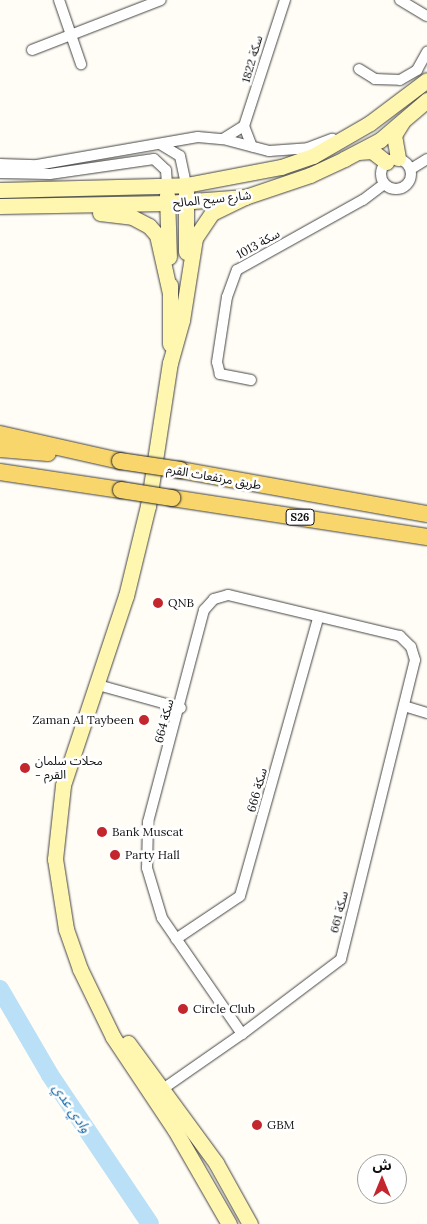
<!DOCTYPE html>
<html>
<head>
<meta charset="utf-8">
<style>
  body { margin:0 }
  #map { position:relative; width:427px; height:1224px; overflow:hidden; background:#fffdf5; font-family:Lora,"Noto Sans Arabic",serif }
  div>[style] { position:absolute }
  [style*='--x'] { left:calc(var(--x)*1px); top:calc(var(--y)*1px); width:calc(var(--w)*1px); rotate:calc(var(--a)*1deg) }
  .river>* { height:18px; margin:-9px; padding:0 9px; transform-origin:9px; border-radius:9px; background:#b9e0f7 }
  .roads { filter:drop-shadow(0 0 1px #444) drop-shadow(0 0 1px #444) }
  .street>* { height:10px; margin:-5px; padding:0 5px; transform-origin:5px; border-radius:5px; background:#fff }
  .street>.ring { margin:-5px; padding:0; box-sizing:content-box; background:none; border:10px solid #fff; border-radius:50% }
  .secondary>* { height:15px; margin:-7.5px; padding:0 7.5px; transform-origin:7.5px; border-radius:7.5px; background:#fff6b0 }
  .primary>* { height:16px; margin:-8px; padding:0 8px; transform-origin:8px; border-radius:8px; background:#f9d66b }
  .bridges { filter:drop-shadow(0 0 1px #222) drop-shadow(0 0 1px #222) }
  .primary-bridge>* { height:16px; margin:-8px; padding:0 8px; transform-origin:8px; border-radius:8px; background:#f9d66b }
  .dots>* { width:14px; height:14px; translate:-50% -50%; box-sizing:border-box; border:2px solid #fff; border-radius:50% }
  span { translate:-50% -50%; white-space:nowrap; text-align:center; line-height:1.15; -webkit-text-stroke:5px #fff; paint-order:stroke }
  .shield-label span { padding:1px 4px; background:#fff; border:1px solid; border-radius:4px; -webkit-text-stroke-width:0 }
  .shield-label { font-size:11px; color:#111; font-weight:700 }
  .street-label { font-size:12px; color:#111 }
  .poi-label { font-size:12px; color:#111 }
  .left { translate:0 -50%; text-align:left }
  .right { translate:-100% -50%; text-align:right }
  .water-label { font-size:14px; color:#1768a6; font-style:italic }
  .north { position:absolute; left:357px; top:1154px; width:50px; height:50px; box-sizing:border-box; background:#fff; border:1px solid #a0a0a0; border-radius:50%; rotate:0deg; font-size:14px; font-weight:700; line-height:20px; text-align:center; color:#111 }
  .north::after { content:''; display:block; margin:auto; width:18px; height:22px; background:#c4262e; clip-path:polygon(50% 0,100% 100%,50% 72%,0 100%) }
</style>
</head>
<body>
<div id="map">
  <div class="river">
    <i style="--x:0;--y:989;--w:99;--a:59.8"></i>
    <i style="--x:50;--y:1075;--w:179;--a:56.1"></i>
  </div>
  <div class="roads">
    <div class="street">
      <i style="--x:59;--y:0;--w:68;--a:71"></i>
      <i style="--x:400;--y:0;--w:31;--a:31"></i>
      <i style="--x:32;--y:50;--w:138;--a:-21.2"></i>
      <i style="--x:359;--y:69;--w:19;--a:32"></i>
      <i style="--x:375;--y:79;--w:25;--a:2"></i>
      <i style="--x:400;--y:80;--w:20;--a:-30"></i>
      <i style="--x:417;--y:70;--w:21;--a:-61"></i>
      <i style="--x:244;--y:126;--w:22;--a:69"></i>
      <i style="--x:223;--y:139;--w:25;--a:-32"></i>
      <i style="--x:244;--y:126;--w:133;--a:-72"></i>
      <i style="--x:160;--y:144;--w:23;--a:31"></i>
      <i style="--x:180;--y:156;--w:30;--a:78"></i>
      <i class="ring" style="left:381px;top:159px;width:20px;height:20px"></i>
      <i style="--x:0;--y:164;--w:37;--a:2"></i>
      <i style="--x:37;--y:165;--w:163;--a:-9.9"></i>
      <i style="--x:198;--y:137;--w:25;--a:5"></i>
      <i style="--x:223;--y:139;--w:48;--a:14.6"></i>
      <i style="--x:269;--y:151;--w:39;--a:-4"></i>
      <i style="--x:308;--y:148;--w:26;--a:-21"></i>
      <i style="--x:411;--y:169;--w:19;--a:-32"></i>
      <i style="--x:0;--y:173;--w:50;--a:1.1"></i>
      <i style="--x:50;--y:174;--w:105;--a:-8.2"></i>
      <i style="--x:154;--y:159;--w:16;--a:43"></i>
      <i style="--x:166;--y:170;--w:16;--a:86"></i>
      <i style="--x:251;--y:380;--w:32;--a:-169"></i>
      <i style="--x:220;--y:374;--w:12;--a:-104"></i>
      <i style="--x:217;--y:362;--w:66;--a:-81.3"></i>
      <i style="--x:227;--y:297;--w:29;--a:-70"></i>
      <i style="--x:237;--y:270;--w:144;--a:-29.1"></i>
      <i style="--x:363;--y:200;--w:26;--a:-37"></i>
      <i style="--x:98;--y:685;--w:86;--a:15.5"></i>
      <i style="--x:404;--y:706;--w:24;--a:17"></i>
      <i style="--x:176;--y:939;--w:77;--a:-33.9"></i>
      <i style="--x:240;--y:896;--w:289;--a:-74.3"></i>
      <i style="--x:157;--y:1093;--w:103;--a:-34.8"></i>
      <i style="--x:242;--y:1034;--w:124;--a:-37.1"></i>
      <i style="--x:341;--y:959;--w:308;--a:-76.1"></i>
      <i style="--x:415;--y:660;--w:14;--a:-107"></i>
      <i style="--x:411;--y:647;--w:16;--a:-135"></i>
      <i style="--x:400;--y:636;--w:177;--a:-166.6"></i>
      <i style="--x:228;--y:595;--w:15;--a:164"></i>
      <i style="--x:214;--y:599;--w:15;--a:132"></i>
      <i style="--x:204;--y:610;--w:219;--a:104.8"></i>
      <i style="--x:148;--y:822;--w:46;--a:91.2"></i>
      <i style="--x:147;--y:868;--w:52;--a:73.3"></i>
      <i style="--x:162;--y:918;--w:141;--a:55.4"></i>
    </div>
    <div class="secondary">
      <i style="--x:358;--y:152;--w:14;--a:-4"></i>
      <i style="--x:372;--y:151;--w:18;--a:38"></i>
      <i style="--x:398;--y:158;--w:23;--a:-100"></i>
      <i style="--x:394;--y:135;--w:15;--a:-58"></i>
      <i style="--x:0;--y:190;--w:186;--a:-1.5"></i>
      <i style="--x:186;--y:185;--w:97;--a:-10.7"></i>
      <i style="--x:281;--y:167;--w:34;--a:-19"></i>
      <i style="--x:313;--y:156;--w:66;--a:-30.1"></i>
      <i style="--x:370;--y:123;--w:71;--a:-37"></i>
      <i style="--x:167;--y:195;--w:62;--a:88.2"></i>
      <i style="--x:0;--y:206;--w:167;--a:-1"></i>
      <i style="--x:167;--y:203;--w:78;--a:-4.4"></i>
      <i style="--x:245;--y:197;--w:69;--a:-18.7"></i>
      <i style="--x:310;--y:175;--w:38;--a:-25"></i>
      <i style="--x:344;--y:159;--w:41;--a:-27.8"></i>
      <i style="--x:380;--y:140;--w:62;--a:-40.4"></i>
      <i style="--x:100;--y:213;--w:32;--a:7"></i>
      <i style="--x:132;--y:217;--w:19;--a:28"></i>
      <i style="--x:149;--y:226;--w:12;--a:48"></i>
      <i style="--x:157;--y:235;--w:59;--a:77.4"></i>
      <i style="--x:186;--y:252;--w:60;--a:-90"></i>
      <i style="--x:170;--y:285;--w:59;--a:90"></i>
      <i style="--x:128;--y:1043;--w:149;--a:53.7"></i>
      <i style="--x:216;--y:1163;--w:70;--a:60.9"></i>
      <i style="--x:229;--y:1224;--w:108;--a:-119.9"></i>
      <i style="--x:175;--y:1130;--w:112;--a:-123.7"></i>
      <i style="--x:113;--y:1037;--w:76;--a:-115.9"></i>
      <i style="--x:80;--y:969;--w:42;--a:-109.3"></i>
      <i style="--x:66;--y:929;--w:71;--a:-98.9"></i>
      <i style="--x:55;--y:859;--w:74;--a:-83.8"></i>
      <i style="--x:63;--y:785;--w:199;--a:-71.6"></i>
      <i style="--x:126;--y:596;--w:93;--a:-76.3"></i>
      <i style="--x:148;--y:506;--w:145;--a:-81.3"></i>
      <i style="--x:170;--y:363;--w:45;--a:-74.4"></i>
      <i style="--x:182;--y:320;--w:83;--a:-81"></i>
      <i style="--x:195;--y:238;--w:30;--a:-56"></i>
      <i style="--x:212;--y:213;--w:37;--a:-26"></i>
    </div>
    <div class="primary">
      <i style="--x:0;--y:434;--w:123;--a:12.7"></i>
      <i style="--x:0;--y:449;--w:48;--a:4.8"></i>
      <i style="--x:180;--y:470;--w:251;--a:10.1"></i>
      <i style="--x:0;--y:472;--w:122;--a:8.5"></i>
      <i style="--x:172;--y:498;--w:258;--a:8.7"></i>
    </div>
  </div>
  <div class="bridges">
    <div class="primary-bridge">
      <i style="--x:120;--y:461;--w:61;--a:8.5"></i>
      <i style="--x:121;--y:490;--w:52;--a:8.9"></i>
    </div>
  </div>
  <div class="dots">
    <i style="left:158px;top:603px;background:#c4262e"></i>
    <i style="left:144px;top:720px;background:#c4262e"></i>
    <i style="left:25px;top:768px;background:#c4262e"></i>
    <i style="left:102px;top:832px;background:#c4262e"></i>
    <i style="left:115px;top:855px;background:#c4262e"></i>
    <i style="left:183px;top:1009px;background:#c4262e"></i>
    <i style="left:257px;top:1125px;background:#c4262e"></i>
  </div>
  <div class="shield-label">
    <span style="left:300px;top:517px">S26</span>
  </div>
  <div class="street-label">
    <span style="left:252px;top:59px;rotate:-74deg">سكة 1822</span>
    <span style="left:212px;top:199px;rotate:-6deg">شارع سيح المالح</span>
    <span style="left:258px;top:244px;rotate:-29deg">سكة 1013</span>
    <span style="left:214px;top:477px;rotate:10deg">طريق مرتفعات القرم</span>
    <span style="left:164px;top:721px;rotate:-75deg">سكة 664</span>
    <span style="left:257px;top:790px;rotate:-74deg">سكة 666</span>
    <span style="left:339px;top:912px;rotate:-76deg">سكة 661</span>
  </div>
  <div class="poi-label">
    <span class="left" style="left:168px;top:603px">QNB</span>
    <span class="right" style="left:134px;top:720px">Zaman Al Taybeen</span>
    <span class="left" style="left:35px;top:768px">محلات سلمان<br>- القرم</span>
    <span class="left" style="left:112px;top:832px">Bank Muscat</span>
    <span class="left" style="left:125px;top:855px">Party Hall</span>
    <span class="left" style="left:193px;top:1009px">Circle Club</span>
    <span class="left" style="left:267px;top:1125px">GBM</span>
  </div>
  <div class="water-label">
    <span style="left:72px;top:1108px;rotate:56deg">وادي عدي</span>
  </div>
  <div class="north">ش</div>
</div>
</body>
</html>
